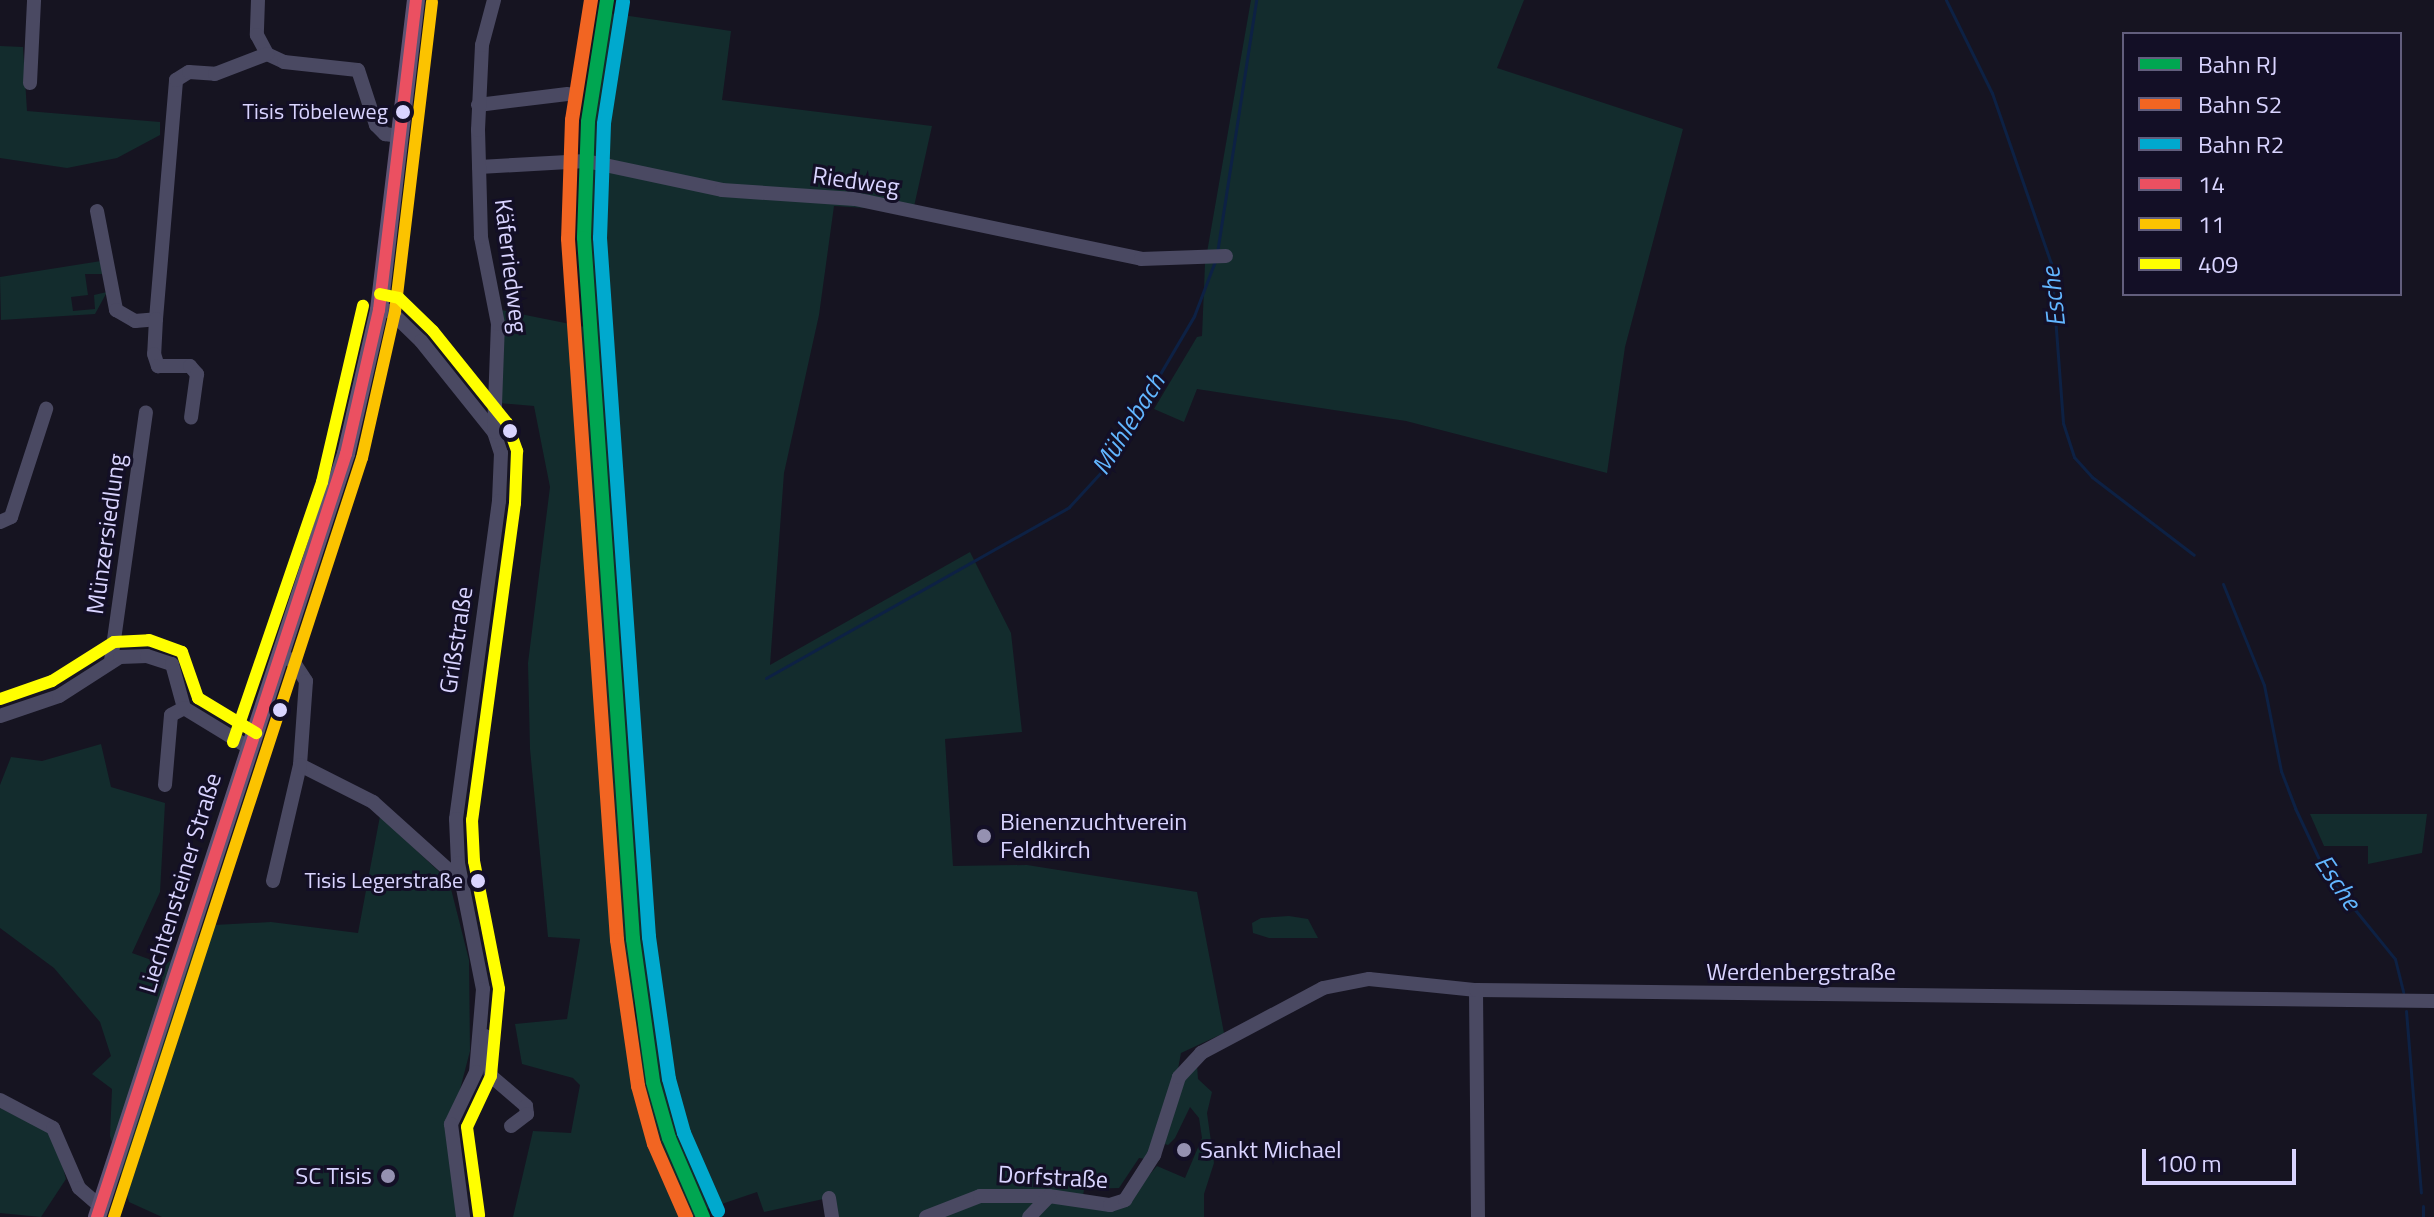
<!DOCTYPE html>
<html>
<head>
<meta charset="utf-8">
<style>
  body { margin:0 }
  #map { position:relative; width:2434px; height:1217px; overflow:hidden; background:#161421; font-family:"Titillium Web",sans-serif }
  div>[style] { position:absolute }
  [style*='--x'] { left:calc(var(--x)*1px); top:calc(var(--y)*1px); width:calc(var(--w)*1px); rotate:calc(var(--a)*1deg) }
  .green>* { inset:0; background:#132c2d }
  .stream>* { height:3px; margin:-1.5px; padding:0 1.5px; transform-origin:1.5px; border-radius:1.5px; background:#0d2144 }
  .minor>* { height:14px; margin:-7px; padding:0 7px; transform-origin:7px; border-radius:7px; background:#4a4962 }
  .major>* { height:18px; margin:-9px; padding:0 9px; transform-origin:9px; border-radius:9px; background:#5e5373 }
  .bus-1>* { height:12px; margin:-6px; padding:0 6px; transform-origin:6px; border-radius:6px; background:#eb5061 }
  .bus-2>* { height:12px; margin:-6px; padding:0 6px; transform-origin:6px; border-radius:6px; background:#fcc300 }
  .bus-3>* { height:12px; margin:-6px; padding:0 6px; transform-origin:6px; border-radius:6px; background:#ff0 }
  .rail-1>* { height:14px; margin:-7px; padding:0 7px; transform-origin:7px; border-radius:7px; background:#00a651 }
  .rail-2>* { height:14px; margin:-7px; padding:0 7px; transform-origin:7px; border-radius:7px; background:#f26522 }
  .rail-3>* { height:14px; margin:-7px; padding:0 7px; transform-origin:7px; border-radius:7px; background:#00a9ce }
  .dots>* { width:22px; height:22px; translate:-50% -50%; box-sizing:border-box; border:4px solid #130f26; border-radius:50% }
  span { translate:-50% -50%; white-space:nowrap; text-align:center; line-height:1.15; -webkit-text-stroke:6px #130f26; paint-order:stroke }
  .bus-label { font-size:22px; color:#d9d4ff }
  .right { translate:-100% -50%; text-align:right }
  .street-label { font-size:24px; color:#d9d4ff }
  .poi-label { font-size:24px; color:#d9d4ff }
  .left { translate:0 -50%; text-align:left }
  .water-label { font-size:26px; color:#62b6ff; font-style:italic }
  .legend { position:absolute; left:2122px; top:32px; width:280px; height:264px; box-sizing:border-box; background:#130f26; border:2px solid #625e7d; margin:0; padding:10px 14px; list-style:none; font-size:24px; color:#d9d4ff }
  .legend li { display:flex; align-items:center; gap:16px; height:40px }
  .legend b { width:40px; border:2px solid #625e7d }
  .scale { position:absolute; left:2142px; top:1149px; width:154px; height:36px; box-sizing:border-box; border:4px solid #d9d4ff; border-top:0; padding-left:10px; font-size:24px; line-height:28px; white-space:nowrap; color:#d9d4ff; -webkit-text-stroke:6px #130f26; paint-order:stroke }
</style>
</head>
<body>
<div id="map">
  <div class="green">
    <i style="clip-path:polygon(1251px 0,1524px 0,1497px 68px,1683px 129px,1625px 347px,1607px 473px,1406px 421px,1197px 389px,1184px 422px,1154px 409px,1197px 337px,1202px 336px,1205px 264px)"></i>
    <i style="clip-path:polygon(evenodd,609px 13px,731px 31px,722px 100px,932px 126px,913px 211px,834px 206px,819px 315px,784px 473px,770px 665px,970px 552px,1011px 633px,1022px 732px,945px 739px,953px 866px,1027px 865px,1197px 892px,1224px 1033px,1181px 1053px,1178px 1069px,1197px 1065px,1198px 1079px,1212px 1092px,1207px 1113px,1214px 1163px,1204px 1194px,1204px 1217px,832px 1217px,828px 1198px,764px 1212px,757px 1192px,704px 1210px,662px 1105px,643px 981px,589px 261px,595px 89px,609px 13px,1190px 1107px,1199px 1118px,1202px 1138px,1185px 1178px,1157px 1166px,1139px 1187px,1110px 1207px,1083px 1197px,1084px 1189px,1119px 1188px,1139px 1158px,1146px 1159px,1158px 1142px,1168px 1145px,1175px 1138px,1190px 1107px)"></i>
    <i style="clip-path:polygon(0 46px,23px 47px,27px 111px,160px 122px,160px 135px,117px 158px,67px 168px,0 158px)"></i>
    <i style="clip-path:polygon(101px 261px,103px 274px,85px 274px,88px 295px,71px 297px,73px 311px,95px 309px,94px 295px,107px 292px,95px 314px,1px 320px,0 277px)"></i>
    <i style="clip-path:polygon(501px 310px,585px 327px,635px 1015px,663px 1127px,697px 1212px,694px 1217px,513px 1217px,533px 1131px,571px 1133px,580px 1085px,573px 1078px,522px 1064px,515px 1024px,567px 1019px,580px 939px,548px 937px,530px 749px,528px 663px,550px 487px,534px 406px,499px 403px)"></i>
    <i style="clip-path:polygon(101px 744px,111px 787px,165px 803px,160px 892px,132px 953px,165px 965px,214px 925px,271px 922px,358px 933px,380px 816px,449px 881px,469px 960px,470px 1051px,451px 1124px,463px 1217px,162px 1217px,129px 1202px,110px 1136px,112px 1089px,92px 1074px,111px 1056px,100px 1022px,54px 968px,0 928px,0 785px,11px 757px,42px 761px)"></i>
    <i style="clip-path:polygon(2310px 814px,2427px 814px,2422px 853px,2368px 864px,2368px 846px,2324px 846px)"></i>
    <i style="clip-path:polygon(1289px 916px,1308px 919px,1318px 938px,1269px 938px,1253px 933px,1252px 923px,1261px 918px)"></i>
    <i style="clip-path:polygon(0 1108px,46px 1131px,57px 1145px,66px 1179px,41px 1217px,0 1213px)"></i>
  </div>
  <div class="stream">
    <i style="--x:1946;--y:0;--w:104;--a:63.7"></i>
    <i style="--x:1992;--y:93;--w:180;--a:70.9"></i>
    <i style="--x:2051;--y:263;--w:160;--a:85.7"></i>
    <i style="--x:2063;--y:423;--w:36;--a:72"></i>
    <i style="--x:2074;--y:457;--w:27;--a:48"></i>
    <i style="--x:2092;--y:477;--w:128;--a:37.4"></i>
    <i style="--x:1217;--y:253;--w:256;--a:-81.2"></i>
    <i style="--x:2223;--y:584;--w:109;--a:67.9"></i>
    <i style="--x:2264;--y:685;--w:88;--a:78.8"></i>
    <i style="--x:2281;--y:771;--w:40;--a:69"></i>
    <i style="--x:2295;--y:808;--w:73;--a:64.8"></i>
    <i style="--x:2326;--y:874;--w:109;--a:50.9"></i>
    <i style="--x:2395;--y:959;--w:34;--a:76"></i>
    <i style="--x:766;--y:678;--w:348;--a:-29.4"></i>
    <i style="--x:1069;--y:507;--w:52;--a:-47.4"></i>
    <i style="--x:1104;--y:469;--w:178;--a:-59.5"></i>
    <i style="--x:1194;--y:316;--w:59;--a:-69.1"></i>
    <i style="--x:2406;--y:1011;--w:182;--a:85.3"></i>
    <i style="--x:2423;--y:1206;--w:11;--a:90"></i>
  </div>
  <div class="minor">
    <i style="--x:258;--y:0;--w:35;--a:92"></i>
    <i style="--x:257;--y:35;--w:21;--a:62"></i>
    <i style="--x:267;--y:54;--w:19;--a:25"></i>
    <i style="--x:284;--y:62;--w:74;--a:6.2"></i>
    <i style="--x:358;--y:70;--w:58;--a:71.9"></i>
    <i style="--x:376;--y:125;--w:13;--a:45"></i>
    <i style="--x:385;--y:134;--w:15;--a:8"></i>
    <i style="--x:30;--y:83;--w:83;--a:-87.2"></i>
    <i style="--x:478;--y:105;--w:90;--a:-7"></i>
    <i style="--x:479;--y:167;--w:107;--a:-3.2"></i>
    <i style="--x:586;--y:161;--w:139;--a:12"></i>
    <i style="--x:722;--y:190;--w:133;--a:3.9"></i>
    <i style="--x:855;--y:199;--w:292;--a:11.8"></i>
    <i style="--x:1141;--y:259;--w:85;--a:-2"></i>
    <i style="--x:97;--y:211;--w:101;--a:79.1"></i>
    <i style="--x:116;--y:310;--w:22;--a:30"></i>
    <i style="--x:135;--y:321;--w:21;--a:-5"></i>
    <i style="--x:156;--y:319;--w:240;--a:-85.2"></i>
    <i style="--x:176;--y:80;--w:15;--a:-32"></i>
    <i style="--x:189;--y:72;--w:26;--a:4"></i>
    <i style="--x:215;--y:74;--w:56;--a:-21"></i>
    <i style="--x:379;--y:310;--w:11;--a:5"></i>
    <i style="--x:390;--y:311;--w:43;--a:44.1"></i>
    <i style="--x:421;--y:341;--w:117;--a:51.3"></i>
    <i style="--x:494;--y:432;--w:22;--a:72"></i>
    <i style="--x:501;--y:453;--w:48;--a:92.4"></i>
    <i style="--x:499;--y:501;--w:321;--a:97.7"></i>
    <i style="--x:456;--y:819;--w:44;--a:87.4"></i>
    <i style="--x:458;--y:863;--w:128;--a:78.8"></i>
    <i style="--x:483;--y:989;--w:83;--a:94.8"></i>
    <i style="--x:476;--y:1072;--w:58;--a:115.7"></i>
    <i style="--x:451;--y:1124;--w:94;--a:82.6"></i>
    <i style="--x:156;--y:319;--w:35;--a:93"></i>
    <i style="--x:154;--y:354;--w:13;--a:72"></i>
    <i style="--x:158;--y:366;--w:32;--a:0"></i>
    <i style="--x:190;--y:366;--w:11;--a:49"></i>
    <i style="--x:197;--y:374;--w:44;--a:97.8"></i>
    <i style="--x:494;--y:432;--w:108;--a:-87.9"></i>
    <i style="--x:498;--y:324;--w:89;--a:-101.1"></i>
    <i style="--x:481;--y:237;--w:107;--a:-91.6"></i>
    <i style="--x:478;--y:130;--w:85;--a:-87.3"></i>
    <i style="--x:482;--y:45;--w:47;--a:-75.1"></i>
    <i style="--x:0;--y:522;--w:12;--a:-24"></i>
    <i style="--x:11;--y:517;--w:114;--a:-72"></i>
    <i style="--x:279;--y:654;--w:16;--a:27"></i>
    <i style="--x:293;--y:661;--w:24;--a:57"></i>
    <i style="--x:306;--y:681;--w:84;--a:94.1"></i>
    <i style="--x:300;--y:765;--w:82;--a:26.9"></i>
    <i style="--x:373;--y:802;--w:120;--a:42"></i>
    <i style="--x:111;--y:661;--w:251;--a:-82"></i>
    <i style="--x:0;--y:716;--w:62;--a:-18.7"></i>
    <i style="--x:59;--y:696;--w:72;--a:-32.6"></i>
    <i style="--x:120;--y:657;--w:27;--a:-2"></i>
    <i style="--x:147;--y:656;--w:26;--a:18"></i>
    <i style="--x:172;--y:664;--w:46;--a:74.7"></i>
    <i style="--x:184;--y:708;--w:75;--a:31.4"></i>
    <i style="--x:165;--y:785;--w:70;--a:-85.1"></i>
    <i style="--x:171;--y:715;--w:15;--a:-28"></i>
    <i style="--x:273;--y:881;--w:119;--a:-76.9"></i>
    <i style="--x:1476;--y:990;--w:227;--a:89.5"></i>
    <i style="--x:485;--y:1036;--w:40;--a:81.5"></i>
    <i style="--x:491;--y:1076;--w:46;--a:40.6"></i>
    <i style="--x:526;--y:1106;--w:8;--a:83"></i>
    <i style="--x:527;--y:1114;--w:20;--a:143"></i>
    <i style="--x:0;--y:1100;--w:60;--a:27.8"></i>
    <i style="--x:53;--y:1128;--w:65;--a:66.6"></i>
    <i style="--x:79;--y:1188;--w:29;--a:41"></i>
    <i style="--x:829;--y:1198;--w:19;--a:81"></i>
    <i style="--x:926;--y:1217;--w:58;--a:-21.3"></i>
    <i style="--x:980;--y:1196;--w:69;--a:0"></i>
    <i style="--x:1049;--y:1196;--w:62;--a:8.4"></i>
    <i style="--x:1110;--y:1205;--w:16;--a:-18"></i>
    <i style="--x:1125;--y:1200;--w:54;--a:-57.2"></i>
    <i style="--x:1154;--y:1155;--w:82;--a:-72.2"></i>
    <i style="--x:1179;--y:1077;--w:33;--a:-47"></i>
    <i style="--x:1201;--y:1053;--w:138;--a:-28"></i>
    <i style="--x:1323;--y:988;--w:47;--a:-11.1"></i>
    <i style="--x:1369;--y:979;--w:108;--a:5.9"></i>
    <i style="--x:1476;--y:990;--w:958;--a:0.66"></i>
    <i style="--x:1029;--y:1217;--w:29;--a:-46"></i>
  </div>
  <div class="major">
    <i style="--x:97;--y:1217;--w:803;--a:-71.93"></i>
    <i style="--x:346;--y:454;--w:148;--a:-77.1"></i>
    <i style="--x:379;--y:310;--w:312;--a:-83.2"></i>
  </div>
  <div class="bus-1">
    <i style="--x:97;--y:1217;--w:803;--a:-71.93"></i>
    <i style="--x:346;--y:454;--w:148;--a:-77.1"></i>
    <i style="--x:379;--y:310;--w:312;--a:-83.2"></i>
  </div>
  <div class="bus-2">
    <i style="--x:114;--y:1217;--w:798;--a:-71.91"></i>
    <i style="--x:362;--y:458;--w:150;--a:-77.3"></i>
    <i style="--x:395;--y:312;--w:312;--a:-83.2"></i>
  </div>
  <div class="bus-3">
    <i style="--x:380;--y:294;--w:19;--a:12"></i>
    <i style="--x:399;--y:298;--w:47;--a:44.1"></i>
    <i style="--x:433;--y:331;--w:118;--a:51.2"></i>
    <i style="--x:507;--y:423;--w:30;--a:70"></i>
    <i style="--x:517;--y:451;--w:52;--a:92.2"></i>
    <i style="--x:515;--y:503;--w:320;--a:97.7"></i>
    <i style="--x:472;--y:820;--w:41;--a:87.2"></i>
    <i style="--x:474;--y:861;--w:130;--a:78.9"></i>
    <i style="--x:499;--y:989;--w:87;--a:95.3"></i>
    <i style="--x:491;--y:1076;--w:56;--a:115.2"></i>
    <i style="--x:467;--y:1127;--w:89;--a:82.2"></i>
    <i style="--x:0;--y:699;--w:55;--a:-19.1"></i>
    <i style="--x:52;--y:681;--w:73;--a:-32.2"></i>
    <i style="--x:114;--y:642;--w:35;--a:-3"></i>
    <i style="--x:149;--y:640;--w:35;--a:20"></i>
    <i style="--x:182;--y:652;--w:49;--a:70.8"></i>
    <i style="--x:198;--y:698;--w:68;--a:31.1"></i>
    <i style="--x:233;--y:742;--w:275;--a:-71.1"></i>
    <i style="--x:322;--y:482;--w:181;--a:-76.9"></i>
  </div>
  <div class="rail-1">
    <i style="--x:607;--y:0;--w:123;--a:98.9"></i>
    <i style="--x:588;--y:122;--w:116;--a:92"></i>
    <i style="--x:584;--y:238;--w:703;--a:86"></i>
    <i style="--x:633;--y:939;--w:144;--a:82"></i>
    <i style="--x:653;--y:1082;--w:58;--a:74.1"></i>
    <i style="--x:669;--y:1138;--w:86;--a:66.7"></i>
  </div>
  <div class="rail-2">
    <i style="--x:591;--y:0;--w:121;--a:99"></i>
    <i style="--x:572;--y:120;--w:119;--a:91.9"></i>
    <i style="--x:568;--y:239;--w:703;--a:86"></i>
    <i style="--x:617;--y:940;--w:148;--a:81.8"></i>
    <i style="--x:638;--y:1086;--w:60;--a:74.6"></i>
    <i style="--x:654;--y:1144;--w:80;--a:66.3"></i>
  </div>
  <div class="rail-3">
    <i style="--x:623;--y:2;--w:123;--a:98.9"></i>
    <i style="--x:604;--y:124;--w:114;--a:92"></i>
    <i style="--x:600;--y:238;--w:701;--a:85.99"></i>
    <i style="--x:649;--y:937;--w:143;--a:82"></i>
    <i style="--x:669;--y:1079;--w:56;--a:74.5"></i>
    <i style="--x:684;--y:1133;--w:85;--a:66.4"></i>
  </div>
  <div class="dots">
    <i style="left:403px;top:112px;background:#d9d4ff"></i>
    <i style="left:510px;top:431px;background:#d9d4ff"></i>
    <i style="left:280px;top:710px;background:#d9d4ff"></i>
    <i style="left:984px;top:836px;background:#9591b1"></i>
    <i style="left:478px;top:881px;background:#d9d4ff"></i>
    <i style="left:1184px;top:1150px;background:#9591b1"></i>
    <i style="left:388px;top:1176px;background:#9591b1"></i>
  </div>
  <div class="bus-label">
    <span class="right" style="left:388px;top:112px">Tisis Töbeleweg</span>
    <span class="right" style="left:463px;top:881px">Tisis Legerstraße</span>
  </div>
  <div class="street-label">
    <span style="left:856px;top:181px;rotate:8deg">Riedweg</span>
    <span style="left:511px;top:266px;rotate:83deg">Käferriedweg</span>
    <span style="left:106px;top:534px;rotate:-82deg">Münzersiedlung</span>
    <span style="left:456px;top:640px;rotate:-81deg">Grißstraße</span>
    <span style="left:180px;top:883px;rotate:-73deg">Liechtensteiner Straße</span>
    <span style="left:1801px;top:972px">Werdenbergstraße</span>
    <span style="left:1053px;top:1177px;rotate:3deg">Dorfstraße</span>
  </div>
  <div class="poi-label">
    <span class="left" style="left:1000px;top:836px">Bienenzuchtverein<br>Feldkirch</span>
    <span class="left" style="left:1200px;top:1150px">Sankt Michael</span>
    <span class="right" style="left:372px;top:1176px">SC Tisis</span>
  </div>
  <div class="water-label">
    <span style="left:2053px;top:297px;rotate:-96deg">Esche</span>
    <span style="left:1128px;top:424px;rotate:-58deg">Mühlebach</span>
    <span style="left:2338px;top:882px;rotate:56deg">Esche</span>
  </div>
  <ul class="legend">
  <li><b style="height:10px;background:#00a651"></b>Bahn RJ</li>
  <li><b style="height:10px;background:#f26522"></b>Bahn S2</li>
  <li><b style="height:10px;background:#00a9ce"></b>Bahn R2</li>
  <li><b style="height:10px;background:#eb5061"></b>14</li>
  <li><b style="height:10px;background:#fcc300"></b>11</li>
  <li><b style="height:10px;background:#ff0"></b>409</li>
  </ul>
  <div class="scale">100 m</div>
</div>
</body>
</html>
